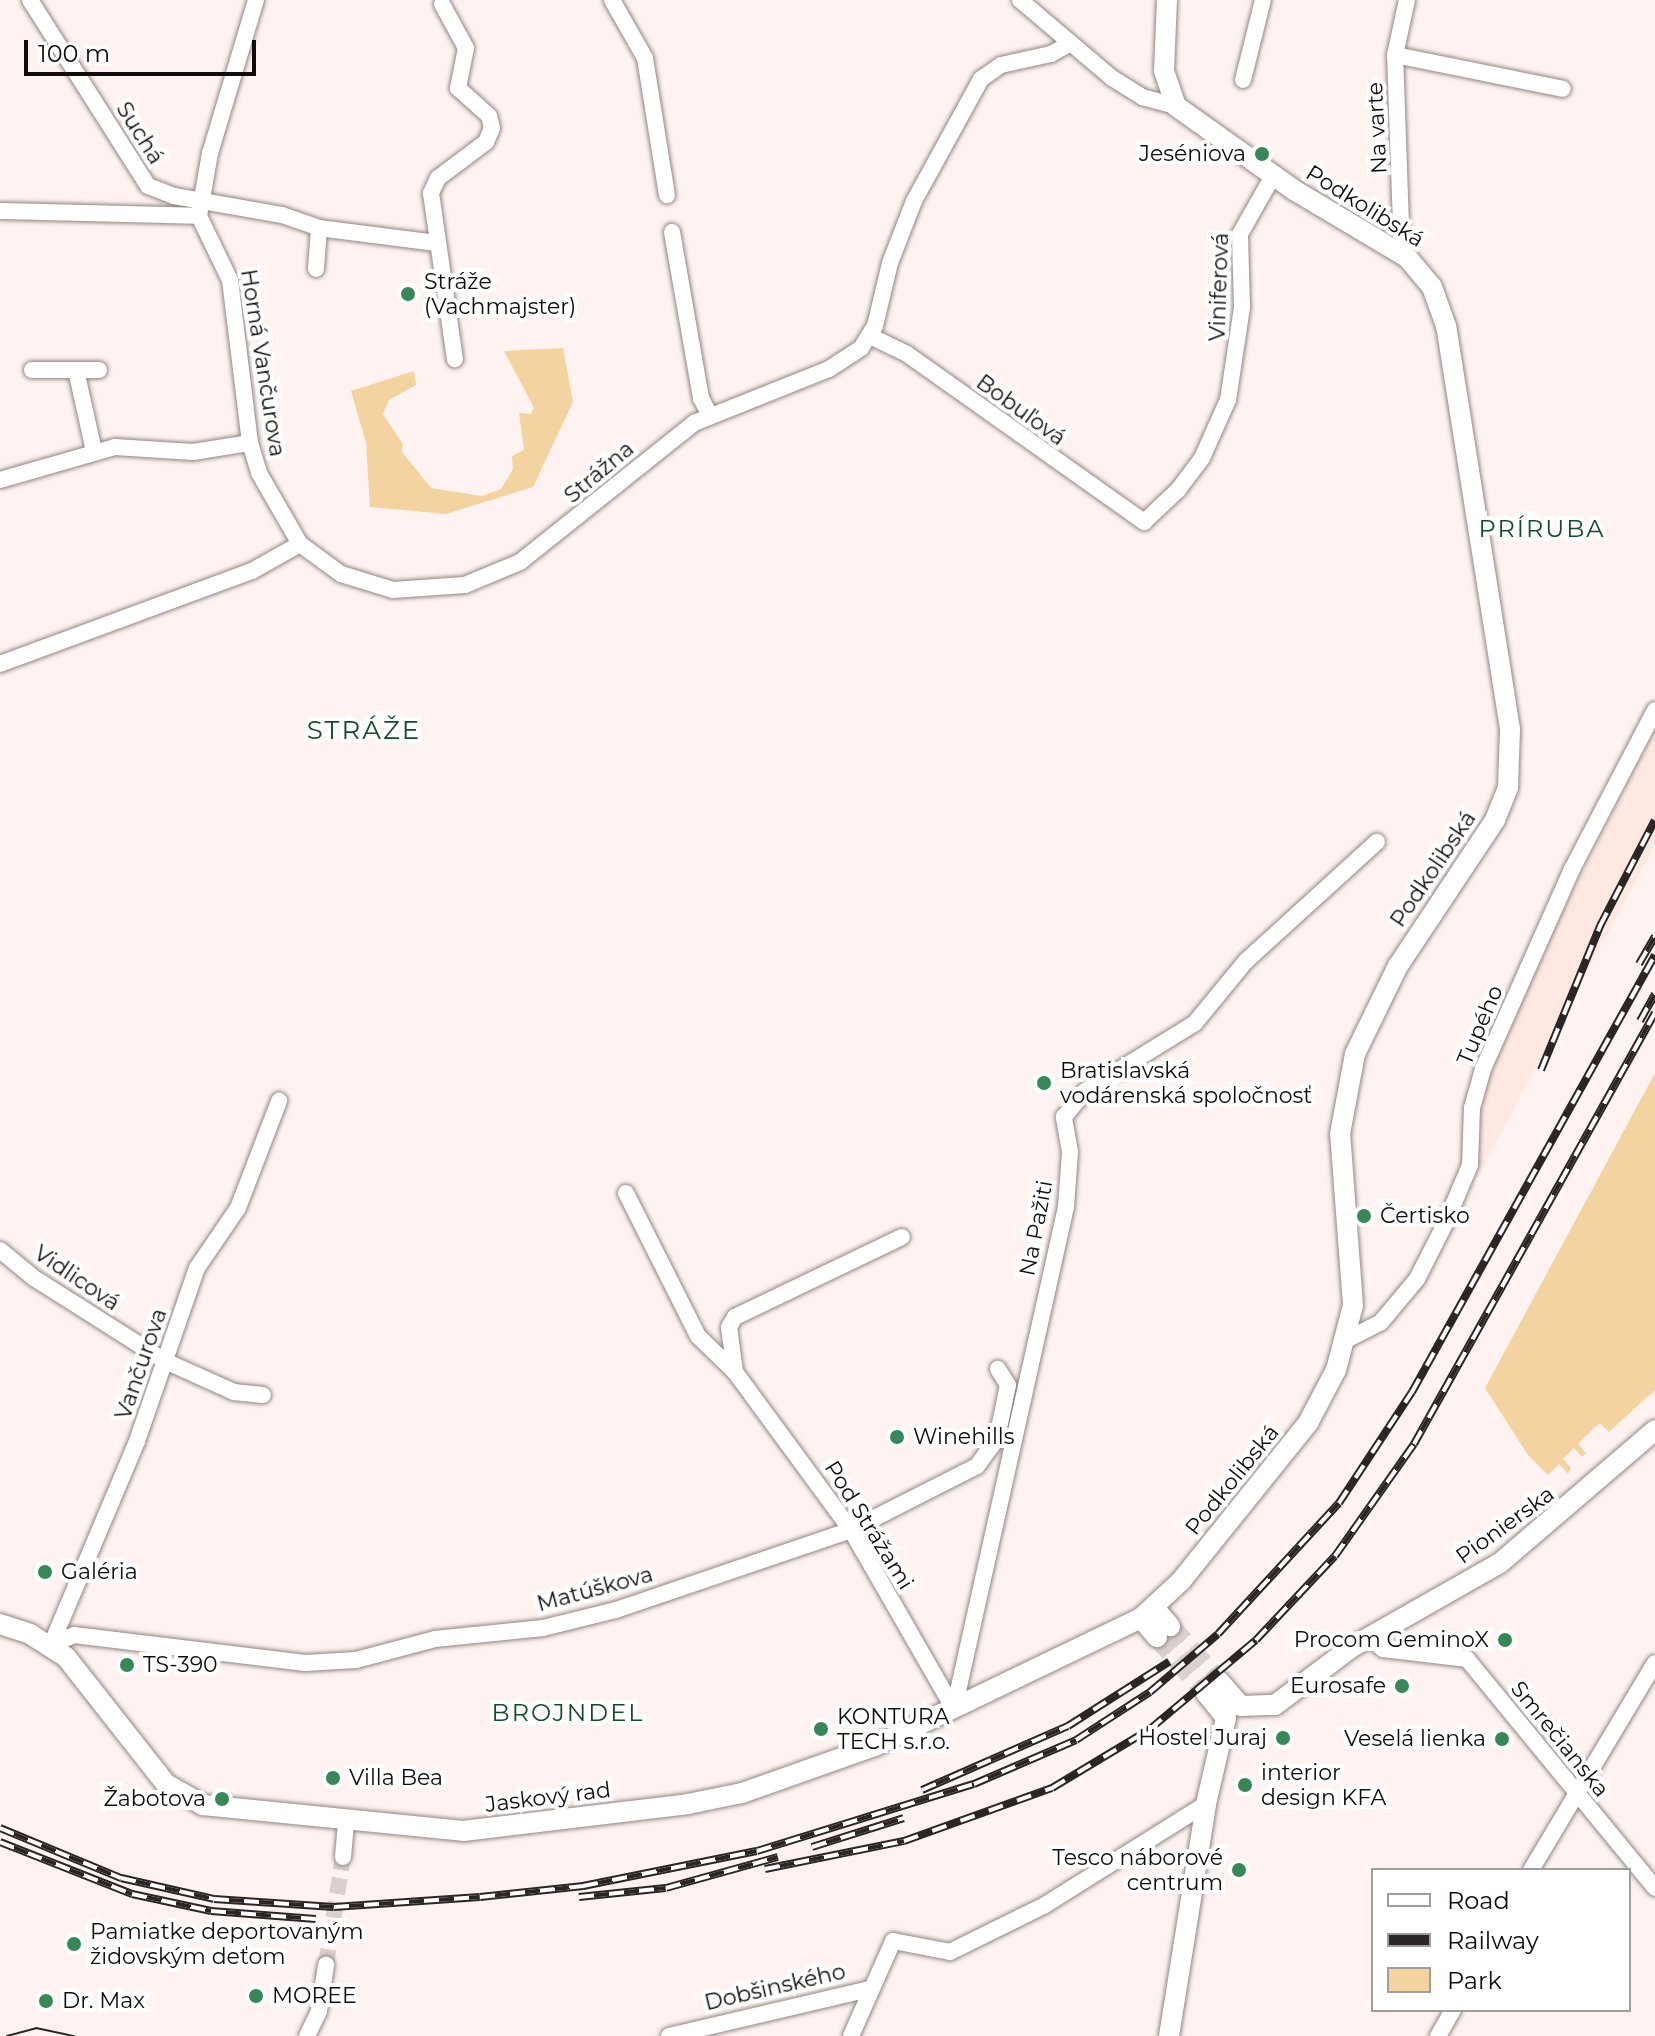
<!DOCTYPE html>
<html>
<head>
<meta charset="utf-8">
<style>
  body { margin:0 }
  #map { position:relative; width:1655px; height:2036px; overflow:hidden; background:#fef3f0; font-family:Montserrat,sans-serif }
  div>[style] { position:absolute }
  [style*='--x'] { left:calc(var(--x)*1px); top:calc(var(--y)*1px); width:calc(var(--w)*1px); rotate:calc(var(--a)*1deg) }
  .built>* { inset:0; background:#ffe7e2 }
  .green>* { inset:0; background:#f3d4a0 }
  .minor-tunnel>* { height:16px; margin-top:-8px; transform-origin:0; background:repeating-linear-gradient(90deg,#dad0ce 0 16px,transparent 0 24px) }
  .tertiary-tunnel>* { height:20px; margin-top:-10px; transform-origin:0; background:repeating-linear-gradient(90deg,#dad0ce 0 20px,transparent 0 30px) }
  .roads { filter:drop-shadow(0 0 2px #928582) drop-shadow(0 0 2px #928582) }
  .minor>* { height:16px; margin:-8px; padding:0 8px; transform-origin:8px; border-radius:8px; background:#fff }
  .tertiary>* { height:20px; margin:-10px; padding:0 10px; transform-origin:10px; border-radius:10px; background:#fff }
  .tram>* { height:2px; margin:-1px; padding:0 1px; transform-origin:1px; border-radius:1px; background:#2b2625 }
  .rail>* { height:8px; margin-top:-4px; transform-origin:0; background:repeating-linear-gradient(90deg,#fff 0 15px,#2b2625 0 30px); box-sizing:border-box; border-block:2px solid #2b2625 }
  .dots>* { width:22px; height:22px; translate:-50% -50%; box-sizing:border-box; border:4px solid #fff; border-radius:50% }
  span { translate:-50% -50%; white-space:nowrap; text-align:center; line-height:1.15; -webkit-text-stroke:8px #fff; paint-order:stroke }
  .street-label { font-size:22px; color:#100c0b }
  .poi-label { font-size:22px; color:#100c0b }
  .right { translate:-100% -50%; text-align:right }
  .left { translate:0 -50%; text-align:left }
  .neighbourhood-label { font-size:24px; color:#134b2b; letter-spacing:2px }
  .quarter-label { font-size:26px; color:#134b2b; letter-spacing:2px }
  .legend { position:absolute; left:1371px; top:1868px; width:260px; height:144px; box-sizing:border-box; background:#fff; border:2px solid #9f9e9d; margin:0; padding:10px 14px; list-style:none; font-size:24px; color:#100c0b }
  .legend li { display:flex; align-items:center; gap:16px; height:40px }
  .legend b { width:40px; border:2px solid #9f9e9d }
  .scale { position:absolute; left:24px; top:40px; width:232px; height:36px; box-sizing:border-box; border:4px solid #100c0b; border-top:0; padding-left:10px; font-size:24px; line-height:28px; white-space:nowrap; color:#100c0b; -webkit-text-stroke:6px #fff; paint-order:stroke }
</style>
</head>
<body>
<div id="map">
  <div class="built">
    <i style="clip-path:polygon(1655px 731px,1655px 844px,1480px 1172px,1480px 1096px,1561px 915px)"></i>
  </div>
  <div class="green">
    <i style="clip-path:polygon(563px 348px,573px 402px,533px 487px,446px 514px,370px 507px,366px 443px,351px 391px,414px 371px,416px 385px,389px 400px,383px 414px,403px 444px,402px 452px,431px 488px,482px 496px,501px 489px,513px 469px,512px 456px,524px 450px,519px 413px,531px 414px,534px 408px,504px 351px)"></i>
    <i style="clip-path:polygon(1655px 1073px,1655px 1390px,1609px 1432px,1600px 1423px,1594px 1428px,1578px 1444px,1586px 1453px,1582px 1457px,1574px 1448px,1563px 1459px,1571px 1468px,1568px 1474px,1559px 1464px,1548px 1475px,1528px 1455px,1485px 1388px)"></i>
  </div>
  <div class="minor-tunnel">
    <i style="--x:326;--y:1965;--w:109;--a:-81.1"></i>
  </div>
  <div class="tertiary-tunnel">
    <i style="--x:1170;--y:1626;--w:74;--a:48.3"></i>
    <i style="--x:1157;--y:1637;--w:74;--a:48.8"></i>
  </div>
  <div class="roads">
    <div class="minor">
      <i style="--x:30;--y:0;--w:220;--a:57.6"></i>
      <i style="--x:148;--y:186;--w:28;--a:21"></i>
      <i style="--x:174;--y:196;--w:110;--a:10"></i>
      <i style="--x:282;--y:215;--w:39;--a:19"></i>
      <i style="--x:319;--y:228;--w:41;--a:94.2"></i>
      <i style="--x:256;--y:0;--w:160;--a:106.7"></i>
      <i style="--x:210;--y:153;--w:64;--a:99.9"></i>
      <i style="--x:199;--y:216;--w:71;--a:64.2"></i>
      <i style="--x:230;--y:280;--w:164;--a:83"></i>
      <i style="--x:250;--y:443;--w:31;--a:73"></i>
      <i style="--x:259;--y:473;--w:82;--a:60"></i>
      <i style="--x:612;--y:0;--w:67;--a:60.4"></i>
      <i style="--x:645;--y:58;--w:139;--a:80.9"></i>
      <i style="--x:1020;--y:0;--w:121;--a:40.3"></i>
      <i style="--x:1112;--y:78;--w:36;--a:32"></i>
      <i style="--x:1142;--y:97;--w:35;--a:15"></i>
      <i style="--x:442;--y:4;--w:50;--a:61.4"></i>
      <i style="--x:466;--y:48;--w:41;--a:101.3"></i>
      <i style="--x:458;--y:88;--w:42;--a:42.1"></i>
      <i style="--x:489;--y:116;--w:12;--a:76"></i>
      <i style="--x:492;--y:128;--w:15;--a:113"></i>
      <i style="--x:486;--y:142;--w:60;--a:143.1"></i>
      <i style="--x:438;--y:178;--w:17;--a:115"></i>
      <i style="--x:431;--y:193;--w:168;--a:81.8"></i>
      <i style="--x:1395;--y:55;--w:171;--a:11.4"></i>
      <i style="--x:1243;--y:80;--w:82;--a:-76"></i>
      <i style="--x:0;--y:211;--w:199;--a:1.4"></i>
      <i style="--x:319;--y:228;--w:118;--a:7.3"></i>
      <i style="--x:672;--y:232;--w:169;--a:80.1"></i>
      <i style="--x:701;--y:398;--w:20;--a:63"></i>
      <i style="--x:1402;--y:254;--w:199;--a:-92"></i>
      <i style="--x:1395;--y:55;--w:56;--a:-77.7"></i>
      <i style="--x:870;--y:336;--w:41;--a:25.9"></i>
      <i style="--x:907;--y:354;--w:291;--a:35.3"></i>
      <i style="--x:1144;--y:522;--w:47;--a:-43.3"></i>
      <i style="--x:1178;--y:490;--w:40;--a:-53"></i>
      <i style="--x:1202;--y:458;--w:64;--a:-65.9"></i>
      <i style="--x:1228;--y:400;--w:94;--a:-81.4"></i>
      <i style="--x:1242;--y:307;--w:73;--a:-91.6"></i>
      <i style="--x:1240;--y:234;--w:67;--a:-60.4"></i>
      <i style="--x:32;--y:370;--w:67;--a:0"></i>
      <i style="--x:76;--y:370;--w:83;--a:77.5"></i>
      <i style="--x:0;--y:480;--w:120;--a:-16"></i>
      <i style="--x:115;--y:447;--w:78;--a:3.7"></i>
      <i style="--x:193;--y:452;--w:58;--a:-9"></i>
      <i style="--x:0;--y:664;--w:269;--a:-20.3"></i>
      <i style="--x:252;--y:571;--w:55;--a:-29.4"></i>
      <i style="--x:300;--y:544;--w:51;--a:36.2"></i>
      <i style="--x:341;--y:574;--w:54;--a:17.1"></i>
      <i style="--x:393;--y:590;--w:72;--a:-4"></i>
      <i style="--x:465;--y:585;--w:60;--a:-22.7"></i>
      <i style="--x:520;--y:562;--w:223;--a:-38.6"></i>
      <i style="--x:694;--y:423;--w:145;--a:-21.8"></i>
      <i style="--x:829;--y:369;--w:38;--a:-33"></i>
      <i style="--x:861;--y:348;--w:26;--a:-58"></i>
      <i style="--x:875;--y:326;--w:65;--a:-76.6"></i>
      <i style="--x:890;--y:263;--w:66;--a:-68.8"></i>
      <i style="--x:914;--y:201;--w:139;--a:-61.2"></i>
      <i style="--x:981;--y:79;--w:24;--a:-35"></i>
      <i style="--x:1001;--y:65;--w:51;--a:-12.4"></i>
      <i style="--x:1051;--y:54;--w:21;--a:-29"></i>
      <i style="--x:626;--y:1193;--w:160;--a:63.3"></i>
      <i style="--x:698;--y:1336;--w:52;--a:44.2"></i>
      <i style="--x:735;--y:1372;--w:196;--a:53.7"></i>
      <i style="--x:851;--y:1530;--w:207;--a:60.1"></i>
      <i style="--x:0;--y:1250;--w:44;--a:39.5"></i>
      <i style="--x:34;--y:1278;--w:155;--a:32.4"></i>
      <i style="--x:165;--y:1361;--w:76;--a:24.2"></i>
      <i style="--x:234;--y:1392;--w:29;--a:6"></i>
      <i style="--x:1346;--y:1340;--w:39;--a:-27"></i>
      <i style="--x:1381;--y:1322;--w:56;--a:-50.1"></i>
      <i style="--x:1417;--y:1279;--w:64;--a:-63"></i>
      <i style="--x:1446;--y:1222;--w:62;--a:-67.2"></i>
      <i style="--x:1470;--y:1165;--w:57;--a:-88"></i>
      <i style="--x:1472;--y:1108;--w:41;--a:-74.2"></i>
      <i style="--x:1483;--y:1069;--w:219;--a:-66"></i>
      <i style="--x:1572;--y:869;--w:179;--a:-62.4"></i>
      <i style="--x:735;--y:1372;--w:45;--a:-97.6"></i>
      <i style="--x:729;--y:1327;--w:12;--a:-59"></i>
      <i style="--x:735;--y:1317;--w:185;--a:-25.6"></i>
      <i style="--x:1369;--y:1637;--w:18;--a:41"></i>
      <i style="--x:1383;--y:1649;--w:85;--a:6.8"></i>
      <i style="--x:1467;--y:1659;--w:296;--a:50.6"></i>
      <i style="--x:51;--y:1645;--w:25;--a:-23"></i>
      <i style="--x:74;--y:1635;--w:233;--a:6.9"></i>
      <i style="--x:305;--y:1663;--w:51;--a:-3.4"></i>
      <i style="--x:356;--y:1660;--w:82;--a:-14.9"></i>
      <i style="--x:435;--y:1639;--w:109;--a:-5.8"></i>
      <i style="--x:543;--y:1628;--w:75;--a:-13.9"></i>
      <i style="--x:616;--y:1610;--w:248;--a:-18.8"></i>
      <i style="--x:851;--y:1530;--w:141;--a:-26.9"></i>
      <i style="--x:977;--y:1466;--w:34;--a:-54"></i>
      <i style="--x:997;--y:1438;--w:54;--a:-78.3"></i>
      <i style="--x:1008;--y:1385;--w:19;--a:-122"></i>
      <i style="--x:51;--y:1645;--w:221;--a:-67.1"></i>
      <i style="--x:137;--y:1441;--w:183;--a:-70.9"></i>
      <i style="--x:197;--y:1268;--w:73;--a:-55.7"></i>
      <i style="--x:238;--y:1208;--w:115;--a:-69"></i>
      <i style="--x:954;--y:1709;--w:514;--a:-77.42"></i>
      <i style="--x:1066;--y:1207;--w:55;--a:-85.8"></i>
      <i style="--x:1070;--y:1152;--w:36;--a:-100"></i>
      <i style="--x:1064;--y:1117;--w:33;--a:-51"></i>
      <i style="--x:1085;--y:1091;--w:129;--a:-31.7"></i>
      <i style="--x:1195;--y:1023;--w:80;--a:-50.6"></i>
      <i style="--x:1246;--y:961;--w:177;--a:-42.3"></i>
      <i style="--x:343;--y:1857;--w:38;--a:-85"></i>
      <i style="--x:1531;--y:1870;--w:241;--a:-59.1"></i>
      <i style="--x:307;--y:2036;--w:28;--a:-64"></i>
      <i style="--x:319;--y:2011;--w:47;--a:-81.3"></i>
      <i style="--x:669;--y:2036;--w:206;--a:-13.2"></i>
      <i style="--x:851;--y:2036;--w:104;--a:-66.1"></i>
      <i style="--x:893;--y:1941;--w:58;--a:10.9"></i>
      <i style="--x:950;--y:1952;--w:106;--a:-26.3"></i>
      <i style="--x:1045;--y:1905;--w:190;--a:-32.1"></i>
      <i style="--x:1438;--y:2036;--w:30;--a:-60"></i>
    </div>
    <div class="tertiary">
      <i style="--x:1155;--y:1609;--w:23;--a:49"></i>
      <i style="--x:1141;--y:1618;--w:25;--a:50"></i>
      <i style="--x:0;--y:1624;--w:32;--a:18"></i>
      <i style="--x:30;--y:1634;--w:43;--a:32.6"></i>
      <i style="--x:66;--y:1657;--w:162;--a:51.8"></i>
      <i style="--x:166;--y:1784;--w:43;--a:29.6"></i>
      <i style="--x:203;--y:1805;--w:261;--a:5.7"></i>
      <i style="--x:463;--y:1831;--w:227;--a:-6.8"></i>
      <i style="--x:688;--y:1804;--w:55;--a:-11.5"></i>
      <i style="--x:742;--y:1793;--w:141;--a:-19.5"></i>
      <i style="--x:875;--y:1746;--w:295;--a:-25.7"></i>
      <i style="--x:1141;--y:1618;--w:54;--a:-42.8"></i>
      <i style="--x:1181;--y:1581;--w:203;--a:-51.2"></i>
      <i style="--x:1308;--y:1423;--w:60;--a:-62.2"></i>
      <i style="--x:1336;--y:1370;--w:67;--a:-75.3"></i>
      <i style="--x:1353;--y:1305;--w:171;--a:-94.3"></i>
      <i style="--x:1340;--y:1134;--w:81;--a:-79.4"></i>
      <i style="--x:1355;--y:1054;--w:98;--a:-64"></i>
      <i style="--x:1398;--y:966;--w:175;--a:-56.4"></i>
      <i style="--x:1495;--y:820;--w:35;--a:-68"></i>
      <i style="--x:1508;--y:787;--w:58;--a:-88"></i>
      <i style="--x:1510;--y:729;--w:408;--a:-99"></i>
      <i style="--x:1446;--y:326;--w:41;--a:-109.7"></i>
      <i style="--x:1432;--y:287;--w:38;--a:-130"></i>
      <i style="--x:1408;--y:258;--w:133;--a:-149.2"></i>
      <i style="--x:1294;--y:190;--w:145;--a:-144.6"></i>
      <i style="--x:1176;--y:106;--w:37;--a:-109"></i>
      <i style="--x:1164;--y:71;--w:71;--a:-87.6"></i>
      <i style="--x:1219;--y:1681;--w:33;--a:49"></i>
      <i style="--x:1206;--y:1693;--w:32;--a:51"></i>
      <i style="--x:1241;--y:1706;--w:34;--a:-2"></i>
      <i style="--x:1275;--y:1705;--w:96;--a:-37"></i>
      <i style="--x:1352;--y:1647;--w:170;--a:-29.6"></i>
      <i style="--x:1500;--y:1563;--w:204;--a:-40.6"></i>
      <i style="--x:1169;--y:2036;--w:235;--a:-80.9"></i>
      <i style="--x:1206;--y:1804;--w:88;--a:-76.9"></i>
    </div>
  </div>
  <div class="tram">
    <i style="--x:7;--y:2036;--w:30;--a:-15"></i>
    <i style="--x:36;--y:2028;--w:39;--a:12"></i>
  </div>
  <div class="rail">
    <i style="--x:1639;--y:964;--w:32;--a:-60"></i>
    <i style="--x:1640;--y:1021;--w:31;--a:-61"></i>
    <i style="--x:1541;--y:1070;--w:156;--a:-67.7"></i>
    <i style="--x:1600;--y:926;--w:119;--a:-62.6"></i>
    <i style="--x:922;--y:1790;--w:159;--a:-23.7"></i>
    <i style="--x:1068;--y:1726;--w:120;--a:-32.4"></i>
    <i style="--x:0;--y:1828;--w:131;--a:22.5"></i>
    <i style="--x:121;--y:1878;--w:95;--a:12.7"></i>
    <i style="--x:214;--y:1899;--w:120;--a:3.8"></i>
    <i style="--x:334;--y:1907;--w:146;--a:-3.9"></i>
    <i style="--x:480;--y:1897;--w:104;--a:-6.1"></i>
    <i style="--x:583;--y:1886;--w:177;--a:-11.4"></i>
    <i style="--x:757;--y:1851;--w:227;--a:-17.2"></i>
    <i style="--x:974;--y:1784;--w:111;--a:-23.3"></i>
    <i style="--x:1076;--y:1740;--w:88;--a:-33"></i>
    <i style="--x:1150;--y:1692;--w:89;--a:-40.5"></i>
    <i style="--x:1218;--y:1634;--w:178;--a:-47.3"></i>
    <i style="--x:1339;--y:1503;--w:133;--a:-56.7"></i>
    <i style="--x:1412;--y:1392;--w:500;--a:-60.92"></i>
    <i style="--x:0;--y:1842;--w:142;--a:21.5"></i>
    <i style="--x:132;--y:1894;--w:81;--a:12.1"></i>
    <i style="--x:211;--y:1911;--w:105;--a:4.4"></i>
    <i style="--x:812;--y:1847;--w:96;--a:-17.5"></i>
    <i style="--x:765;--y:1869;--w:142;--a:-11.4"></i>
    <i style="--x:904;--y:1841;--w:157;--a:-19.7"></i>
    <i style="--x:1052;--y:1788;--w:114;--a:-31"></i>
    <i style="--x:1150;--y:1729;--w:138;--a:-40"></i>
    <i style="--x:1256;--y:1640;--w:115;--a:-46.8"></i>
    <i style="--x:1335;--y:1556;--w:137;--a:-54.8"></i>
    <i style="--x:1414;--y:1444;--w:494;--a:-60.8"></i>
    <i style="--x:579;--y:1897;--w:87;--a:-5.9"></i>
    <i style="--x:666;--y:1888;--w:116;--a:-15.5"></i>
  </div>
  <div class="dots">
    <i style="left:1262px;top:154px;background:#388756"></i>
    <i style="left:408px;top:294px;background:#388756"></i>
    <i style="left:1044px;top:1083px;background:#388756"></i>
    <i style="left:1364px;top:1216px;background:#388756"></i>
    <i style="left:897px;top:1437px;background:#388756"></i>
    <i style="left:45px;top:1572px;background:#388756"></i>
    <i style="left:1505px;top:1640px;background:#388756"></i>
    <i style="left:127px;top:1665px;background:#388756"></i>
    <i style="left:1402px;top:1686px;background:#388756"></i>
    <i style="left:821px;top:1729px;background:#388756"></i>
    <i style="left:1283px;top:1738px;background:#388756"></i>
    <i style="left:1502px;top:1739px;background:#388756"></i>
    <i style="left:333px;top:1778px;background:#388756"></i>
    <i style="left:1245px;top:1785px;background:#388756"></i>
    <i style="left:222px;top:1799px;background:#388756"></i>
    <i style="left:1239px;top:1870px;background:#388756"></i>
    <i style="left:74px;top:1944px;background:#388756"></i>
    <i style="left:256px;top:1996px;background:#388756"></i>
    <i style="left:46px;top:2001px;background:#388756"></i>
  </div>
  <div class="street-label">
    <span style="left:1377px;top:128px;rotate:-93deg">Na varte</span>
    <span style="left:140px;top:133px;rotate:58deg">Suchá</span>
    <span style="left:1365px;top:206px;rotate:32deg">Podkolibská</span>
    <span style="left:1219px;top:287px;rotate:-88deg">Viniferová</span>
    <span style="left:263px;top:363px;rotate:81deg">Horná Vančurova</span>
    <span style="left:1021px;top:410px;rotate:36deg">Bobuľová</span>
    <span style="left:599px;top:472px;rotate:-40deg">Strážna</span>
    <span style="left:1433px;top:869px;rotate:-56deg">Podkolibská</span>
    <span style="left:1480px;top:1025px;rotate:-67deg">Tupého</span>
    <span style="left:1036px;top:1228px;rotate:-79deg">Na Pažiti</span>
    <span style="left:77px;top:1278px;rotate:34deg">Vidlicová</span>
    <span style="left:141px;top:1364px;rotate:-71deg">Vančurova</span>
    <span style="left:1232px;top:1480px;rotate:-51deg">Podkolibská</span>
    <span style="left:869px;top:1525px;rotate:58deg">Pod Strážami</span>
    <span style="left:1505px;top:1525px;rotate:-36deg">Pionierska</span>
    <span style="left:595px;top:1589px;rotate:-15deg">Matúškova</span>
    <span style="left:1560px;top:1739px;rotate:51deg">Smrečianska</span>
    <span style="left:548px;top:1797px;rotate:-7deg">Jaskový rad</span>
    <span style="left:775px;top:1987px;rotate:-13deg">Dobšinského</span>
  </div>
  <div class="poi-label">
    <span class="right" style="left:1246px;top:154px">Jeséniova</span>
    <span class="left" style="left:424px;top:294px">Stráže<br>(Vachmajster)</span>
    <span class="left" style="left:1060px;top:1083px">Bratislavská<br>vodárenská spoločnosť</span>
    <span class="left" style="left:1380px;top:1216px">Čertisko</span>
    <span class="left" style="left:913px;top:1437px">Winehills</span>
    <span class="left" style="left:61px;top:1572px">Galéria</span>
    <span class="right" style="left:1489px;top:1640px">Procom GeminoX</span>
    <span class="left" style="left:143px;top:1665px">TS-390</span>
    <span class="right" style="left:1386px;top:1686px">Eurosafe</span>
    <span class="left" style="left:837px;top:1729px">KONTURA<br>TECH s.r.o.</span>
    <span class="right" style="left:1267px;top:1738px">Hostel Juraj</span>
    <span class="right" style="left:1486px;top:1739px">Veselá lienka</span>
    <span class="left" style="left:1261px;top:1785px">interior<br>design KFA</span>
    <span class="left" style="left:349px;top:1778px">Villa Bea</span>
    <span class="right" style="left:206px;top:1799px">Žabotova</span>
    <span class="right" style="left:1223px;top:1870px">Tesco náborové<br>centrum</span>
    <span class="left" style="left:90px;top:1944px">Pamiatke deportovaným<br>židovským deťom</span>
    <span class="left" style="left:272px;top:1996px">MOREE</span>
    <span class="left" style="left:62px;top:2001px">Dr. Max</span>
  </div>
  <div class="neighbourhood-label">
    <span style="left:1542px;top:529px">PRÍRUBA</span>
    <span style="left:568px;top:1713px">BROJNDEL</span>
  </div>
  <div class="quarter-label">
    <span style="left:364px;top:731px">STRÁŽE</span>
  </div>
  <ul class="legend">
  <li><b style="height:10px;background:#fff"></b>Road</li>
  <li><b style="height:10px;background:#2b2625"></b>Railway</li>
  <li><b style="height:22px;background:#f3d4a0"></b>Park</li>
  </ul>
  <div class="scale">100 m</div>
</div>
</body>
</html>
